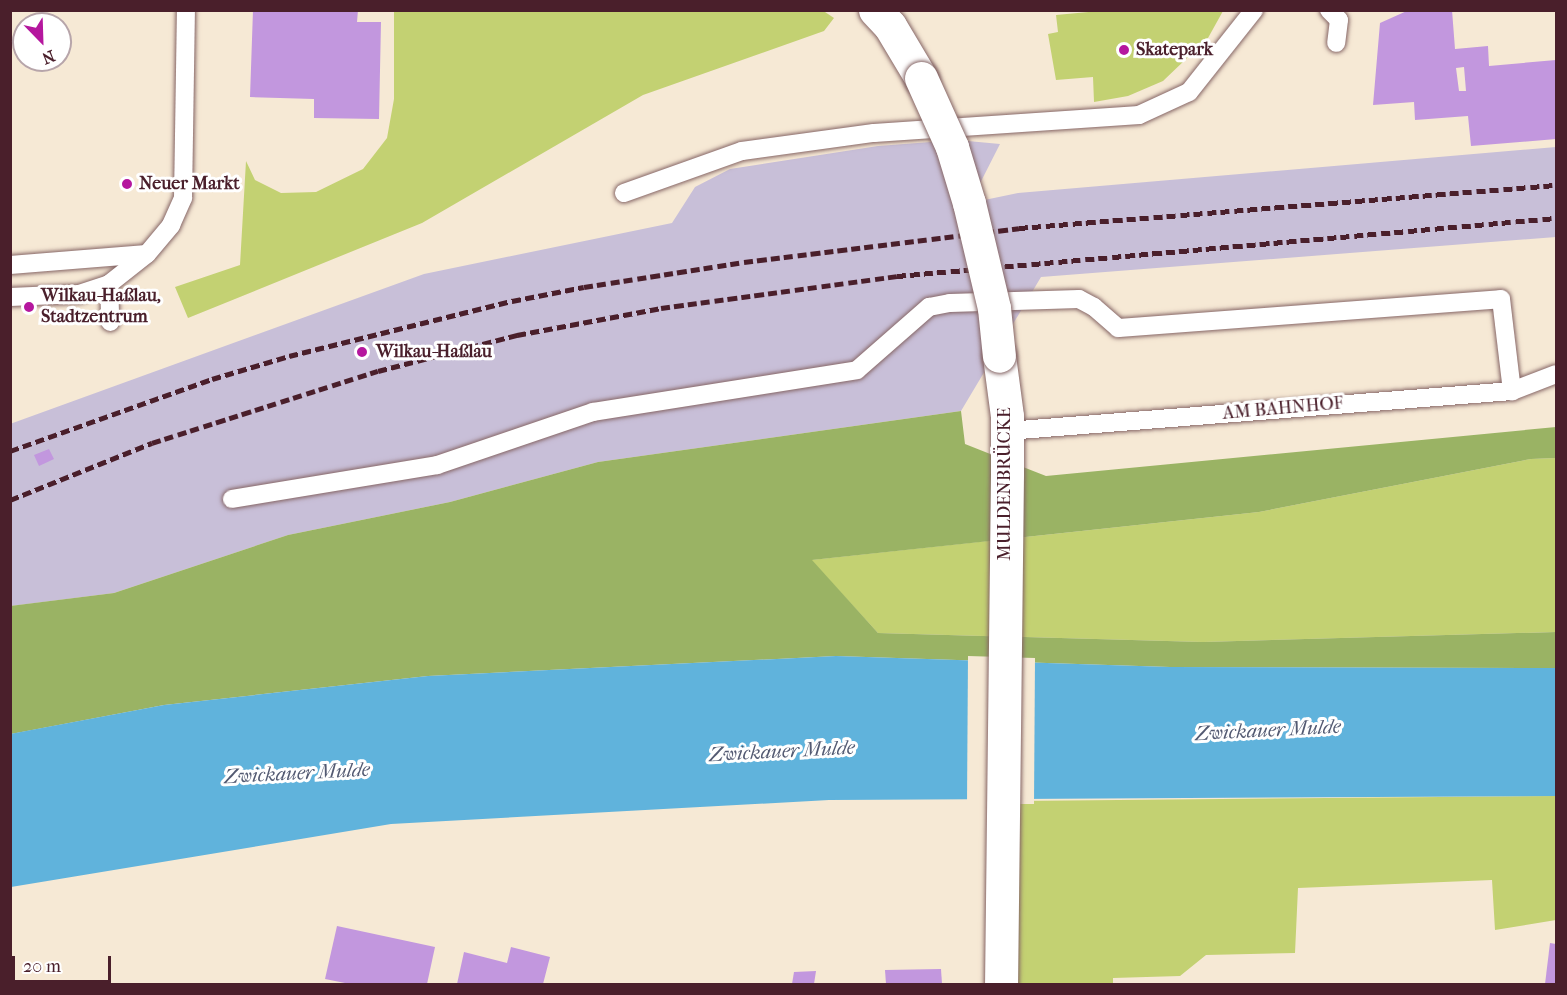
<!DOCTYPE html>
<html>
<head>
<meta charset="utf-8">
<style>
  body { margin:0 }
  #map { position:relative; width:1567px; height:995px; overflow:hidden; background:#f6e9d5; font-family:"IM FELL French Canon",serif }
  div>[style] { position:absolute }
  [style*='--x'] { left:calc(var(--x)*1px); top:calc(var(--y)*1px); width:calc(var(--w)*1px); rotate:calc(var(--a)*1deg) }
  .industrial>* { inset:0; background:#c8bfd8 }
  .green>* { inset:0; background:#c3d172 }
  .forest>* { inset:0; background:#9ab364 }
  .water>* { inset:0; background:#60b3dc }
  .pier>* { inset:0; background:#f6e9d5 }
  .building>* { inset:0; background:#c297de }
  .roads { filter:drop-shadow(0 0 2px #866666) drop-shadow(0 0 2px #866666) }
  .service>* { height:18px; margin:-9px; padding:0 9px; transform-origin:9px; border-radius:9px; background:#fff }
  .secondary>* { height:33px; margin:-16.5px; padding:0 16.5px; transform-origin:16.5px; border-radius:16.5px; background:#fff }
  .rail>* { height:4.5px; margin-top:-2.25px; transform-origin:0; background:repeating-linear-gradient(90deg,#4a1f2b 0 9px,transparent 0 13.5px) }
  .bridges { filter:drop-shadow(0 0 2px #866666) drop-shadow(0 0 2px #866666) }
  .secondary-bridge>* { height:33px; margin:-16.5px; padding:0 16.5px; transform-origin:16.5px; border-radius:16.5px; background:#fff }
  .dots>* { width:16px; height:16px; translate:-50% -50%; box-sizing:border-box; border:3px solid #fff; border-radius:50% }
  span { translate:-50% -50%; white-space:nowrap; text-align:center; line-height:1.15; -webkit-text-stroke:6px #fff; paint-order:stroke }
  .poi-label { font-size:18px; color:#4a1f2b; font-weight:700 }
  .left { translate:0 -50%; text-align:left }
  .street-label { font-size:18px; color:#4a1f2b }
  .water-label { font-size:20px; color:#535a72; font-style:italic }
  .frame { position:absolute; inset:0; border:12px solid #4a1f2b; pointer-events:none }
  .north { position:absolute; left:12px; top:12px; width:60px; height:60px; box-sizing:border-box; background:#fff; border:2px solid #b7a5aa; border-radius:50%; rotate:157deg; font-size:16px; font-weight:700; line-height:24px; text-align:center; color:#4a1f2b }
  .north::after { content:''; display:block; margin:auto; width:21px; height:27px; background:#b5179e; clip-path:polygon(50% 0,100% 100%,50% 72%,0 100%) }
  .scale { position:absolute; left:12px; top:956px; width:99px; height:27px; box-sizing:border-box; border:3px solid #4a1f2b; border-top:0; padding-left:8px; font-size:18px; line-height:21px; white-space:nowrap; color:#4a1f2b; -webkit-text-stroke:4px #fff; paint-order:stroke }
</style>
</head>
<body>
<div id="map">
  <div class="industrial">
    <i style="clip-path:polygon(957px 140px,1000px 144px,970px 203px,1018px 193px,1556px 147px,1556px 237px,1041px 277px,961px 411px,598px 462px,450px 502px,288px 535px,114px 593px,11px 606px,10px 424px,424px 274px,672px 223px,695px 187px,730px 169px,878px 146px)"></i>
  </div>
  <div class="green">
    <i style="clip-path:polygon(822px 10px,834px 18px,824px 31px,643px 95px,422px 223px,188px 318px,175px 287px,240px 265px,246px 161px,255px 180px,281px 193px,316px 192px,363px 169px,387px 138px,394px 99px,394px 11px)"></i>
    <i style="clip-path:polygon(1110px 10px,1221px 10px,1223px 11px,1208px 38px,1163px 81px,1128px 96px,1094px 102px,1093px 77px,1056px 80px,1048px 34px,1058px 32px,1056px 15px)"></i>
    <i style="clip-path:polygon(1556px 458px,1556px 632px,1203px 642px,878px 633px,811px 560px,1259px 512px,1531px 459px)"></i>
    <i style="clip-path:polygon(1556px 796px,1556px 920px,1495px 930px,1492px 880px,1298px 888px,1295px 953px,1206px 955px,1180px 976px,1113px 978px,1113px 984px,1001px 984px,1003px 801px)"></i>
  </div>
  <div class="forest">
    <i style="clip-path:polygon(961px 411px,965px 444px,1046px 476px,1556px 427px,1556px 458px,1531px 459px,1259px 512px,812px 560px,878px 633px,1203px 642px,1556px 632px,1556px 668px,1170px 667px,836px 656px,428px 676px,164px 705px,11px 734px,10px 606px,114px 593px,288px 535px,450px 502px,598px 462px)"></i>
  </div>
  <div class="water">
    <i style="clip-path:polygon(836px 656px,1170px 667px,1556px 668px,1556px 796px,829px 800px,391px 824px,11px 887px,10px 734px,164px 705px,428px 676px)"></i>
  </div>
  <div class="pier">
    <i style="clip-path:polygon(968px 656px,1035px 658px,1034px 804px,967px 804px)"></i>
  </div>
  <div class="building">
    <i style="clip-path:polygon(253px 10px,358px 10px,357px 22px,381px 22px,379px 119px,314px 118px,314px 99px,250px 97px)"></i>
    <i style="clip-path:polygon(evenodd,1409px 10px,1452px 10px,1455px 49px,1488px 46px,1489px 66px,1556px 60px,1556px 139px,1471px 146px,1468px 116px,1415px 120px,1414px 102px,1373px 105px,1380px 23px,1409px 10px,1464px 67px,1466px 91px,1459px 91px,1456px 68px,1464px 67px)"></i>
    <i style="clip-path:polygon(49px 449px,54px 459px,39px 466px,34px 455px)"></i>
    <i style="clip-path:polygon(337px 926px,435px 947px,427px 984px,350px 984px,325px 979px)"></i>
    <i style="clip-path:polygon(1550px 943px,1556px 944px,1556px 984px,1545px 984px)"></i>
    <i style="clip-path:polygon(511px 947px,550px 957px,543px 984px,457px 984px,464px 952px,507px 963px)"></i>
    <i style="clip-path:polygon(941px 969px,942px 984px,886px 984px,885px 970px)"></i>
    <i style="clip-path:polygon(816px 971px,814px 984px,792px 984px,794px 972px)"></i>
  </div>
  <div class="roads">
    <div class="service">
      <i style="--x:1329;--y:10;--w:14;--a:45"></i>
      <i style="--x:1339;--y:20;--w:23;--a:97"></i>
      <i style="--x:624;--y:193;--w:125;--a:-19.6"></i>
      <i style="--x:742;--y:151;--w:133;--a:-7.8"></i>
      <i style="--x:874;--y:133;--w:266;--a:-3.9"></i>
      <i style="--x:1139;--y:115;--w:55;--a:-24.7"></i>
      <i style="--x:1189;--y:92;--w:105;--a:-51.6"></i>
      <i style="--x:10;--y:265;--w:137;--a:-4.6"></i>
      <i style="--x:109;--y:284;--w:38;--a:88"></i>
      <i style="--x:10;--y:297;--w:69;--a:-2.5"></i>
      <i style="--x:79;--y:294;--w:32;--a:-18"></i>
      <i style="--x:109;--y:284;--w:48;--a:-38.3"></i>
      <i style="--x:147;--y:254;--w:38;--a:-50"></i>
      <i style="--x:171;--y:225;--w:30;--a:-66"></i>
      <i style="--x:183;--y:198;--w:188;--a:-89.1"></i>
      <i style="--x:1007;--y:431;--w:507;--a:-4.53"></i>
      <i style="--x:1512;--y:391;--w:47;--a:-21.1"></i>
      <i style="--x:232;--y:499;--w:208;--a:-9.4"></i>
      <i style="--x:437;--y:465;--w:165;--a:-18.8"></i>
      <i style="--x:593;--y:412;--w:267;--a:-9"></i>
      <i style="--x:857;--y:370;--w:96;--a:-41.2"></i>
      <i style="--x:929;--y:307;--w:21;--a:-11"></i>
      <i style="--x:950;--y:303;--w:129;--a:-1.8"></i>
      <i style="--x:1079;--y:299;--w:17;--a:28"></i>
      <i style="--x:1094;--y:307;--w:32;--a:41"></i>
      <i style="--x:1118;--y:328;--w:384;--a:-4.3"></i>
      <i style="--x:1501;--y:299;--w:93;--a:83.2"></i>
    </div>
    <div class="secondary">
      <i style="--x:875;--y:10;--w:22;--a:47"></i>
      <i style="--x:890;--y:26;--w:61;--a:59.2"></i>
      <i style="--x:999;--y:356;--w:61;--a:82.4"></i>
      <i style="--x:1007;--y:416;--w:58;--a:90"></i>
      <i style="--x:1007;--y:474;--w:510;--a:90.67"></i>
    </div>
  </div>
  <div class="rail">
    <i style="--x:10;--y:451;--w:214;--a:-19.6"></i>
    <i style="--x:212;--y:379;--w:80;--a:-16.6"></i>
    <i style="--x:289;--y:356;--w:230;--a:-13.9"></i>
    <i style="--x:512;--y:301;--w:73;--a:-11"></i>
    <i style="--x:584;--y:287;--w:162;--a:-8.9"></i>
    <i style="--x:744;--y:262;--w:277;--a:-7"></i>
    <i style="--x:1019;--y:228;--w:539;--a:-4.58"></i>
    <i style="--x:10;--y:500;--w:153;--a:-21.9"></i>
    <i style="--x:152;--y:443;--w:237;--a:-17.7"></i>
    <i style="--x:378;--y:371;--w:144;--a:-14.5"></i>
    <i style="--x:517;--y:335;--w:147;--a:-10.6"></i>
    <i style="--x:661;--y:308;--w:238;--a:-7.7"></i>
    <i style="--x:897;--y:276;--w:662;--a:-5.03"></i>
  </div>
  <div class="bridges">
    <div class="secondary-bridge">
      <i style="--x:921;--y:78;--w:76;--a:65.8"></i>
      <i style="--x:952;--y:147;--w:59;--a:73.1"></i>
      <i style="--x:969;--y:203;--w:108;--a:76.6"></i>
      <i style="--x:994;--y:308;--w:48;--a:84.1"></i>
    </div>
  </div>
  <div class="dots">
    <i style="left:1124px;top:50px;background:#b5179e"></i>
    <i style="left:127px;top:184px;background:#b5179e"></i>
    <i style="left:29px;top:307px;background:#b5179e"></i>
    <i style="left:362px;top:352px;background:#b5179e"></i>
  </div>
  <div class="poi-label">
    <span class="left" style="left:1136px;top:50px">Skatepark</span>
    <span class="left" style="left:139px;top:184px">Neuer Markt</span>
    <span class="left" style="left:41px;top:307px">Wilkau-Haßlau,<br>Stadtzentrum</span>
    <span class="left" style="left:376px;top:352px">Wilkau-Haßlau</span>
  </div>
  <div class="street-label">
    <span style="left:1283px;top:409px;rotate:-5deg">AM BAHNHOF</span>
    <span style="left:1005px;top:484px;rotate:-90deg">MULDENBRÜCKE</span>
  </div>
  <div class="water-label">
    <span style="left:1268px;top:730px;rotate:-3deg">Zwickauer Mulde</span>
    <span style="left:782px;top:751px;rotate:-3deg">Zwickauer Mulde</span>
    <span style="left:297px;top:773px;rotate:-3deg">Zwickauer Mulde</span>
  </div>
  <div class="frame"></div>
  <div class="north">N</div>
  <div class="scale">20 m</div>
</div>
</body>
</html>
